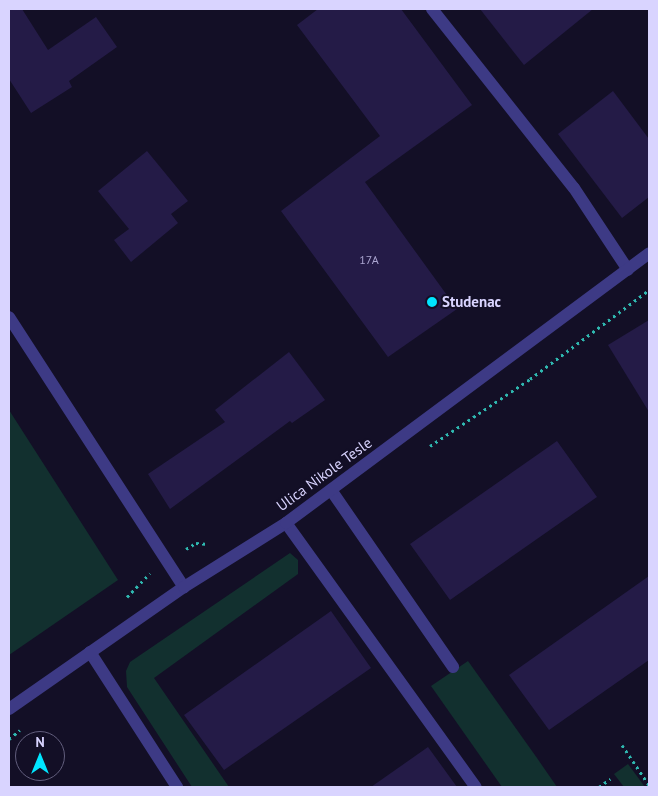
<!DOCTYPE html>
<html>
<head>
<meta charset="utf-8">
<style>
  body { margin:0 }
  #map { position:relative; width:658px; height:796px; overflow:hidden; background:#130f26; font-family:"PT Sans",sans-serif }
  div>[style] { position:absolute }
  [style*='--x'] { left:calc(var(--x)*1px); top:calc(var(--y)*1px); width:calc(var(--w)*1px); rotate:calc(var(--a)*1deg) }
  .green>* { inset:0; background:#12302f }
  .building>* { inset:0; background:#241b47 }
  .path>* { height:3px; margin-top:-1.5px; transform-origin:0; background:repeating-linear-gradient(90deg,#2fb8b0 0 2.5px,transparent 0 6.5px) }
  .service>* { height:12px; margin:-6px; padding:0 6px; transform-origin:6px; border-radius:6px; background:#3d3a85 }
  .minor>* { height:12px; margin:-6px; padding:0 6px; transform-origin:6px; border-radius:6px; background:#3d3a85 }
  .tertiary>* { height:12px; margin:-6px; padding:0 6px; transform-origin:6px; border-radius:6px; background:#3d3a85 }
  .dots>* { width:14px; height:14px; translate:-50% -50%; box-sizing:border-box; border:2px solid #130f26; border-radius:50% }
  span { translate:-50% -50%; white-space:nowrap; text-align:center; line-height:1.15; -webkit-text-stroke:4px #130f26; paint-order:stroke }
  .number-label { font-size:12px; color:#aca6d1 }
  .number-label span { -webkit-text-stroke-width:0 }
  .poi-label { font-size:15px; color:#d9d4ff; font-weight:700 }
  .left { translate:0 -50%; text-align:left }
  .street-label { font-size:15px; color:#d9d4ff }
  .frame { position:absolute; inset:0; border:10px solid #d9d4ff; pointer-events:none }
  .north { position:absolute; left:15px; top:731px; width:50px; height:50px; box-sizing:border-box; background:#130f26; border:1px solid #625e7d; border-radius:50%; rotate:0deg; font-size:14px; font-weight:700; line-height:20px; text-align:center; color:#d9d4ff }
  .north::after { content:''; display:block; margin:auto; width:18px; height:22px; background:#00e5ff; clip-path:polygon(50% 0,100% 100%,50% 72%,0 100%) }
</style>
</head>
<body>
<div id="map">
  <div class="green">
    <i style="clip-path:polygon(9px 410px,118px 580px,9px 655px)"></i>
    <i style="clip-path:polygon(290px 553px,298px 560px,298px 574px,154px 678px,229px 787px,192px 787px,127px 687px,126px 671px,130px 662px)"></i>
    <i style="clip-path:polygon(468px 661px,537px 758px,557px 787px,502px 787px,431px 686px)"></i>
    <i style="clip-path:polygon(628px 764px,645px 787px,624px 787px,614px 774px)"></i>
  </div>
  <div class="building">
    <i style="clip-path:polygon(9px 9px,22px 9px,48px 50px,96px 17px,117px 47px,69px 81px,72px 87px,31px 113px,9px 79px)"></i>
    <i style="clip-path:polygon(318px 9px,401px 9px,472px 105px,365px 182px,457px 309px,388px 357px,281px 211px,380px 136px,297px 25px)"></i>
    <i style="clip-path:polygon(480px 9px,593px 9px,524px 65px)"></i>
    <i style="clip-path:polygon(613px 91px,649px 139px,649px 197px,622px 218px,558px 134px)"></i>
    <i style="clip-path:polygon(147px 151px,188px 201px,171px 214px,178px 223px,131px 262px,114px 240px,129px 229px,98px 191px)"></i>
    <i style="clip-path:polygon(649px 320px,649px 412px,608px 345px)"></i>
    <i style="clip-path:polygon(289px 352px,325px 400px,292px 423px,290px 421px,170px 509px,148px 474px,225px 422px,215px 410px)"></i>
    <i style="clip-path:polygon(557px 441px,597px 497px,450px 600px,410px 544px)"></i>
    <i style="clip-path:polygon(649px 576px,649px 660px,549px 730px,509px 675px)"></i>
    <i style="clip-path:polygon(331px 611px,371px 668px,224px 770px,184px 715px)"></i>
    <i style="clip-path:polygon(428px 747px,457px 787px,371px 787px)"></i>
  </div>
  <div class="path">
    <i style="--x:430;--y:446;--w:120;--a:-33.8"></i>
    <i style="--x:530;--y:379;--w:149;--a:-36.8"></i>
    <i style="--x:186;--y:549;--w:12;--a:-31"></i>
    <i style="--x:196;--y:543;--w:12;--a:5"></i>
    <i style="--x:127;--y:597;--w:33;--a:-46"></i>
    <i style="--x:9;--y:739;--w:14;--a:-39"></i>
    <i style="--x:622;--y:745;--w:48;--a:56"></i>
    <i style="--x:599;--y:787;--w:14;--a:-36"></i>
  </div>
  <div class="service">
    <i style="--x:432;--y:9;--w:228;--a:51.6"></i>
    <i style="--x:574;--y:188;--w:98;--a:56.6"></i>
    <i style="--x:331;--y:490;--w:215;--a:55.4"></i>
  </div>
  <div class="minor">
    <i style="--x:9;--y:317;--w:322;--a:57.1"></i>
    <i style="--x:286;--y:523;--w:325;--a:54.3"></i>
    <i style="--x:90;--y:652;--w:161;--a:57.2"></i>
  </div>
  <div class="tertiary">
    <i style="--x:9;--y:709;--w:213;--a:-34.9"></i>
    <i style="--x:184;--y:587;--w:120;--a:-32.1"></i>
    <i style="--x:286;--y:523;--w:452;--a:-36.6"></i>
  </div>
  <div class="dots">
    <i style="left:432px;top:302px;background:#00e5ff"></i>
  </div>
  <div class="number-label">
    <span style="left:369px;top:260px">17A</span>
  </div>
  <div class="poi-label">
    <span class="left" style="left:442px;top:302px">Studenac</span>
  </div>
  <div class="street-label">
    <span style="left:324px;top:474px;rotate:-36deg">Ulica Nikole Tesle</span>
  </div>
  <div class="frame"></div>
  <div class="north">N</div>
</div>
</body>
</html>
